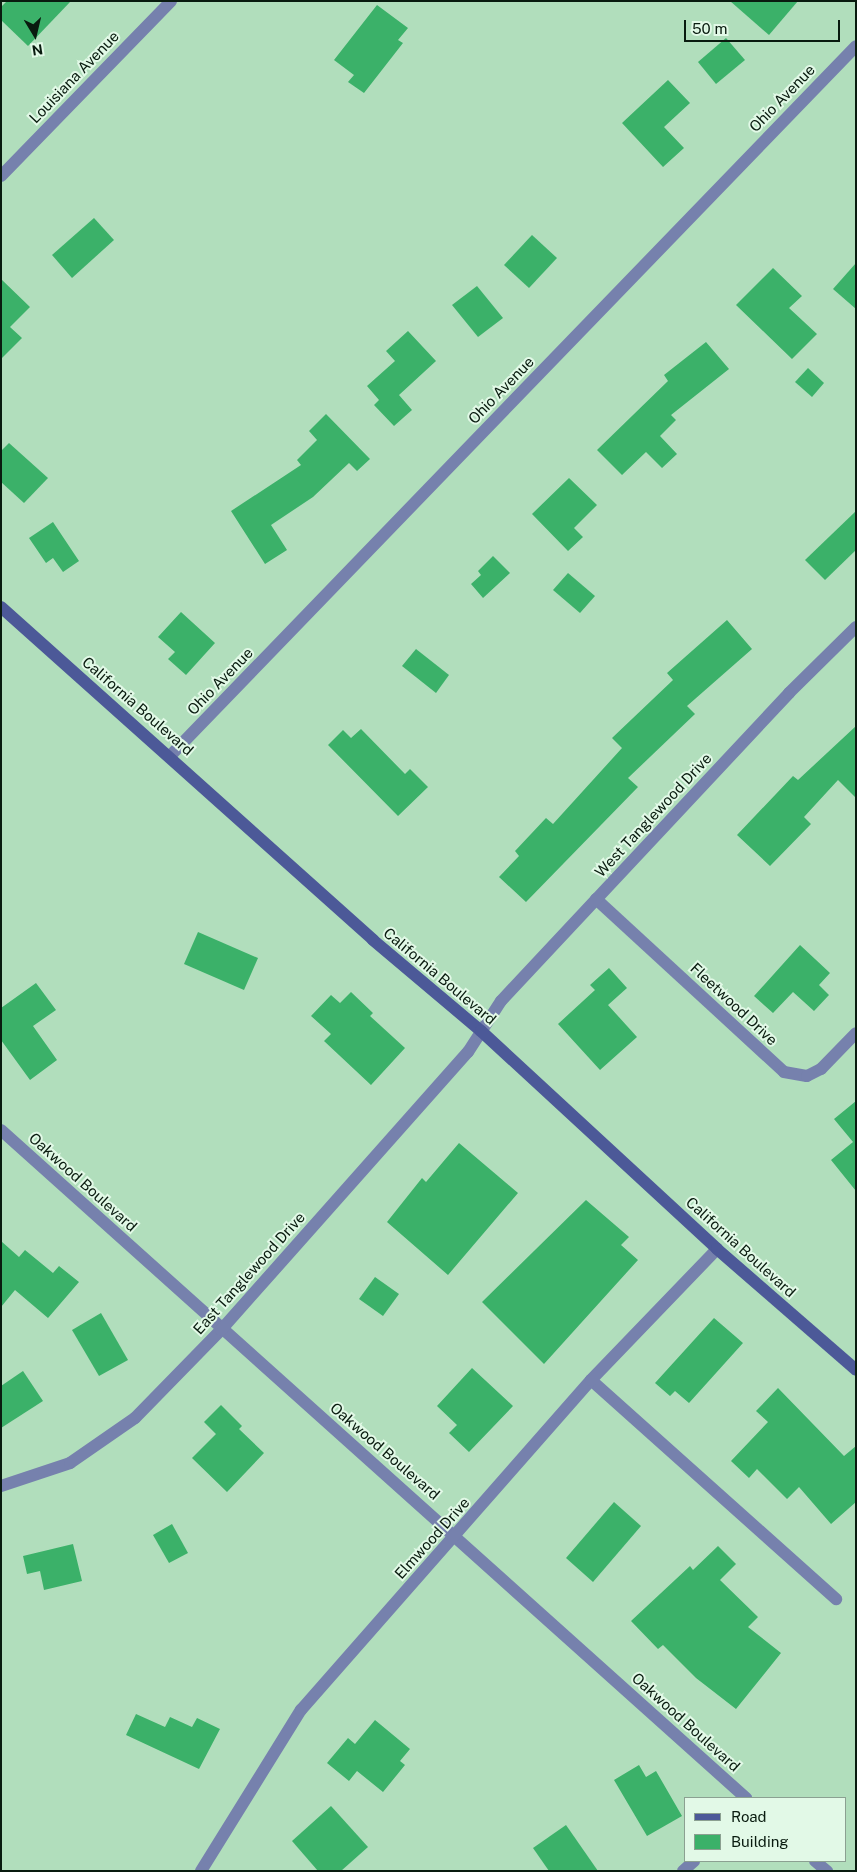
<!DOCTYPE html>
<html>
<head>
<meta charset="utf-8">
<style>
  body { margin:0 }
  #map { position:relative; width:857px; height:1872px; overflow:hidden; background:#b1debc; font-family:"Public Sans",sans-serif }
  div>[style] { position:absolute }
  [style*='--x'] { left:calc(var(--x)*1px); top:calc(var(--y)*1px); width:calc(var(--w)*1px); rotate:calc(var(--a)*1deg) }
  .building>* { inset:0; background:#3bb169 }
  .street>* { height:12px; margin:-6px; padding:0 6px; transform-origin:6px; border-radius:6px; background:#7681ad }
  .secondary>* { height:12px; margin:-6px; padding:0 6px; transform-origin:6px; border-radius:6px; background:#4c5998 }
  span { translate:-50% -50%; white-space:nowrap; text-align:center; line-height:1.15; -webkit-text-stroke:4px #e2f9e7; paint-order:stroke }
  .street-label { font-size:15px; color:#091b0f }
  .frame { position:absolute; inset:0; border:2px solid #091b0f; pointer-events:none }
  .legend { position:absolute; left:684px; top:1797px; width:162px; height:65px; box-sizing:border-box; background:#e2f9e7; border:1px solid #8ba091; margin:0; padding:6px 9px; list-style:none; font-size:15px; color:#091b0f }
  .legend li { display:flex; align-items:center; gap:10px; height:25px }
  .legend b { width:25px; border:1px solid #8ba091 }
  .north { position:absolute; left:10px; top:10px; width:50px; height:50px; -webkit-text-stroke:4px #e2f9e7; paint-order:stroke; rotate:171deg; font-size:14px; font-weight:700; line-height:20px; text-align:center; color:#091b0f }
  .north::after { content:''; display:block; margin:auto; width:18px; height:22px; background:#091b0f; clip-path:polygon(50% 0,100% 100%,50% 72%,0 100%) }
  .scale { position:absolute; left:684px; top:20px; width:156px; height:22px; box-sizing:border-box; border:2px solid #091b0f; border-top:0; padding-left:6px; font-size:15px; line-height:18px; white-space:nowrap; color:#091b0f; -webkit-text-stroke:4px #e2f9e7; paint-order:stroke }
</style>
</head>
<body>
<div id="map">
  <div class="building">
    <i style="clip-path:polygon(7px 1px,71px 1px,28px 46px,1px 20px,1px 7px)"></i>
    <i style="clip-path:polygon(730px 1px,798px 1px,769px 35px)"></i>
    <i style="clip-path:polygon(377px 5px,408px 28px,398px 40px,403px 43px,364px 93px,348px 82px,354px 75px,334px 60px)"></i>
    <i style="clip-path:polygon(726px 38px,745px 60px,716px 84px,698px 62px)"></i>
    <i style="clip-path:polygon(668px 80px,690px 103px,664px 127px,684px 148px,663px 167px,622px 123px)"></i>
    <i style="clip-path:polygon(94px 218px,114px 240px,72px 278px,52px 255px)"></i>
    <i style="clip-path:polygon(532px 235px,557px 258px,529px 288px,504px 265px)"></i>
    <i style="clip-path:polygon(856px 263px,856px 309px,833px 289px)"></i>
    <i style="clip-path:polygon(773px 268px,802px 296px,789px 308px,817px 334px,792px 359px,736px 305px)"></i>
    <i style="clip-path:polygon(1px 279px,30px 307px,10px 327px,22px 338px,1px 359px)"></i>
    <i style="clip-path:polygon(477px 286px,503px 318px,478px 337px,452px 305px)"></i>
    <i style="clip-path:polygon(408px 331px,436px 361px,399px 395px,412px 410px,394px 426px,374px 405px,379px 400px,367px 386px,395px 361px,386px 351px)"></i>
    <i style="clip-path:polygon(706px 342px,729px 369px,671px 415px,676px 420px,660px 436px,677px 454px,662px 468px,646px 452px,622px 475px,597px 450px,668px 381px,664px 375px)"></i>
    <i style="clip-path:polygon(808px 368px,824px 383px,812px 397px,795px 382px)"></i>
    <i style="clip-path:polygon(326px 414px,370px 459px,357px 471px,349px 463px,313px 497px,271px 525px,287px 550px,265px 564px,231px 511px,301px 465px,297px 460px,317px 440px,309px 431px)"></i>
    <i style="clip-path:polygon(9px 443px,48px 478px,24px 503px,1px 482px,1px 451px)"></i>
    <i style="clip-path:polygon(569px 478px,597px 505px,574px 528px,583px 537px,568px 551px,532px 514px)"></i>
    <i style="clip-path:polygon(856px 511px,856px 550px,825px 580px,805px 560px)"></i>
    <i style="clip-path:polygon(53px 522px,79px 561px,63px 572px,53px 558px,46px 563px,29px 538px)"></i>
    <i style="clip-path:polygon(493px 556px,510px 573px,483px 598px,471px 584px,481px 575px,478px 571px)"></i>
    <i style="clip-path:polygon(568px 573px,595px 596px,580px 613px,553px 590px)"></i>
    <i style="clip-path:polygon(181px 612px,215px 643px,186px 675px,168px 659px,175px 652px,158px 637px)"></i>
    <i style="clip-path:polygon(727px 620px,752px 649px,687px 706px,695px 714px,628px 778px,638px 787px,526px 902px,499px 877px,519px 856px,515px 851px,546px 818px,553px 824px,622px 748px,612px 738px,673px 680px,667px 673px)"></i>
    <i style="clip-path:polygon(416px 649px,449px 675px,436px 693px,402px 666px)"></i>
    <i style="clip-path:polygon(856px 726px,856px 798px,838px 780px,804px 817px,811px 824px,770px 866px,737px 835px,793px 776px,798px 780px)"></i>
    <i style="clip-path:polygon(361px 729px,405px 774px,410px 769px,428px 787px,398px 816px,328px 745px,343px 730px,351px 738px)"></i>
    <i style="clip-path:polygon(198px 932px,258px 958px,244px 990px,184px 964px)"></i>
    <i style="clip-path:polygon(800px 945px,830px 973px,819px 985px,829px 995px,814px 1011px,793px 992px,773px 1013px,754px 996px)"></i>
    <i style="clip-path:polygon(609px 968px,627px 988px,608px 1005px,637px 1037px,600px 1070px,558px 1024px,595px 990px,590px 985px)"></i>
    <i style="clip-path:polygon(36px 983px,56px 1010px,33px 1026px,57px 1060px,30px 1080px,1px 1040px,1px 1008px)"></i>
    <i style="clip-path:polygon(351px 992px,373px 1013px,370px 1016px,405px 1048px,371px 1085px,324px 1041px,331px 1034px,311px 1016px,331px 995px,340px 1003px)"></i>
    <i style="clip-path:polygon(856px 1101px,856px 1191px,831px 1160px,853px 1142px,834px 1119px)"></i>
    <i style="clip-path:polygon(459px 1143px,518px 1193px,448px 1275px,387px 1222px,422px 1178px,426px 1182px)"></i>
    <i style="clip-path:polygon(586px 1200px,629px 1237px,621px 1245px,638px 1260px,544px 1364px,482px 1302px)"></i>
    <i style="clip-path:polygon(1px 1241px,19px 1257px,25px 1250px,53px 1273px,59px 1266px,79px 1282px,48px 1318px,15px 1290px,1px 1307px)"></i>
    <i style="clip-path:polygon(375px 1277px,399px 1294px,383px 1316px,359px 1299px)"></i>
    <i style="clip-path:polygon(101px 1313px,128px 1360px,99px 1376px,72px 1330px)"></i>
    <i style="clip-path:polygon(714px 1318px,743px 1343px,689px 1403px,675px 1391px,670px 1396px,655px 1383px)"></i>
    <i style="clip-path:polygon(472px 1368px,513px 1406px,469px 1452px,449px 1433px,457px 1425px,437px 1406px)"></i>
    <i style="clip-path:polygon(23px 1371px,43px 1401px,1px 1428px,1px 1386px)"></i>
    <i style="clip-path:polygon(778px 1388px,844px 1456px,856px 1446px,856px 1502px,831px 1524px,799px 1487px,787px 1499px,757px 1469px,749px 1478px,731px 1461px,768px 1422px,756px 1411px)"></i>
    <i style="clip-path:polygon(221px 1405px,242px 1426px,239px 1429px,264px 1453px,227px 1492px,192px 1458px,216px 1434px,204px 1422px)"></i>
    <i style="clip-path:polygon(614px 1502px,641px 1526px,593px 1582px,566px 1558px)"></i>
    <i style="clip-path:polygon(172px 1524px,188px 1553px,169px 1563px,153px 1535px)"></i>
    <i style="clip-path:polygon(73px 1544px,82px 1581px,44px 1590px,40px 1571px,27px 1574px,23px 1556px)"></i>
    <i style="clip-path:polygon(718px 1546px,736px 1564px,720px 1580px,758px 1617px,748px 1627px,781px 1653px,736px 1709px,696px 1678px,663px 1645px,658px 1649px,631px 1621px,690px 1566px,693px 1570px)"></i>
    <i style="clip-path:polygon(136px 1714px,165px 1727px,170px 1717px,192px 1727px,197px 1718px,220px 1729px,199px 1769px,126px 1735px)"></i>
    <i style="clip-path:polygon(375px 1720px,410px 1749px,400px 1761px,405px 1765px,383px 1792px,357px 1771px,349px 1781px,327px 1763px,348px 1738px,355px 1744px)"></i>
    <i style="clip-path:polygon(639px 1765px,646px 1777px,656px 1771px,682px 1816px,647px 1836px,614px 1780px)"></i>
    <i style="clip-path:polygon(331px 1806px,368px 1847px,341px 1871px,318px 1871px,292px 1841px)"></i>
    <i style="clip-path:polygon(566px 1825px,598px 1871px,549px 1871px,533px 1848px)"></i>
  </div>
  <div class="street">
    <i style="--x:1;--y:176;--w:244;--a:-45.8"></i>
    <i style="--x:170;--y:756;--w:987;--a:-45.98"></i>
    <i style="--x:596;--y:899;--w:255;--a:42.6"></i>
    <i style="--x:784;--y:1072;--w:23;--a:10"></i>
    <i style="--x:807;--y:1076;--w:16;--a:-27"></i>
    <i style="--x:821;--y:1069;--w:50;--a:-45.8"></i>
    <i style="--x:1;--y:1130;--w:1001;--a:41.88"></i>
    <i style="--x:591;--y:1380;--w:329;--a:41.8"></i>
    <i style="--x:1;--y:1486;--w:73;--a:-18.4"></i>
    <i style="--x:70;--y:1463;--w:79;--a:-34.7"></i>
    <i style="--x:135;--y:1418;--w:123;--a:-45.7"></i>
    <i style="--x:221;--y:1330;--w:372;--a:-48.4"></i>
    <i style="--x:468;--y:1052;--w:61;--a:-57.1"></i>
    <i style="--x:501;--y:1001;--w:422;--a:-46.9"></i>
    <i style="--x:789;--y:693;--w:94;--a:-44.6"></i>
    <i style="--x:815;--y:1861;--w:16;--a:40"></i>
    <i style="--x:201;--y:1871;--w:190;--a:-58.2"></i>
    <i style="--x:301;--y:1710;--w:439;--a:-48.7"></i>
    <i style="--x:591;--y:1380;--w:182;--a:-46.1"></i>
    <i style="--x:683;--y:1871;--w:15;--a:-42"></i>
  </div>
  <div class="secondary">
    <i style="--x:1;--y:607;--w:499;--a:41.8"></i>
    <i style="--x:373;--y:940;--w:141;--a:40.1"></i>
    <i style="--x:481;--y:1031;--w:321;--a:42.7"></i>
    <i style="--x:717;--y:1249;--w:184;--a:41"></i>
  </div>
  <div class="street-label">
    <span style="left:74px;top:77px;rotate:-46deg">Louisiana Avenue</span>
    <span style="left:782px;top:98px;rotate:-46deg">Ohio Avenue</span>
    <span style="left:501px;top:390px;rotate:-46deg">Ohio Avenue</span>
    <span style="left:220px;top:681px;rotate:-46deg">Ohio Avenue</span>
    <span style="left:138px;top:706px;rotate:41deg">California Boulevard</span>
    <span style="left:653px;top:815px;rotate:-47deg">West Tanglewood Drive</span>
    <span style="left:440px;top:976px;rotate:40deg">California Boulevard</span>
    <span style="left:734px;top:1004px;rotate:43deg">Fleetwood Drive</span>
    <span style="left:83px;top:1182px;rotate:42deg">Oakwood Boulevard</span>
    <span style="left:741px;top:1247px;rotate:42deg">California Boulevard</span>
    <span style="left:249px;top:1273px;rotate:-48deg">East Tanglewood Drive</span>
    <span style="left:385px;top:1451px;rotate:41deg">Oakwood Boulevard</span>
    <span style="left:432px;top:1538px;rotate:-48deg">Elmwood Drive</span>
    <span style="left:686px;top:1722px;rotate:42deg">Oakwood Boulevard</span>
  </div>
  <div class="frame"></div>
  <ul class="legend">
  <li><b style="height:6px;background:#4c5998"></b>Road</li>
  <li><b style="height:14px;background:#3bb169"></b>Building</li>
  </ul>
  <div class="north">N</div>
  <div class="scale">50 m</div>
</div>
</body>
</html>
